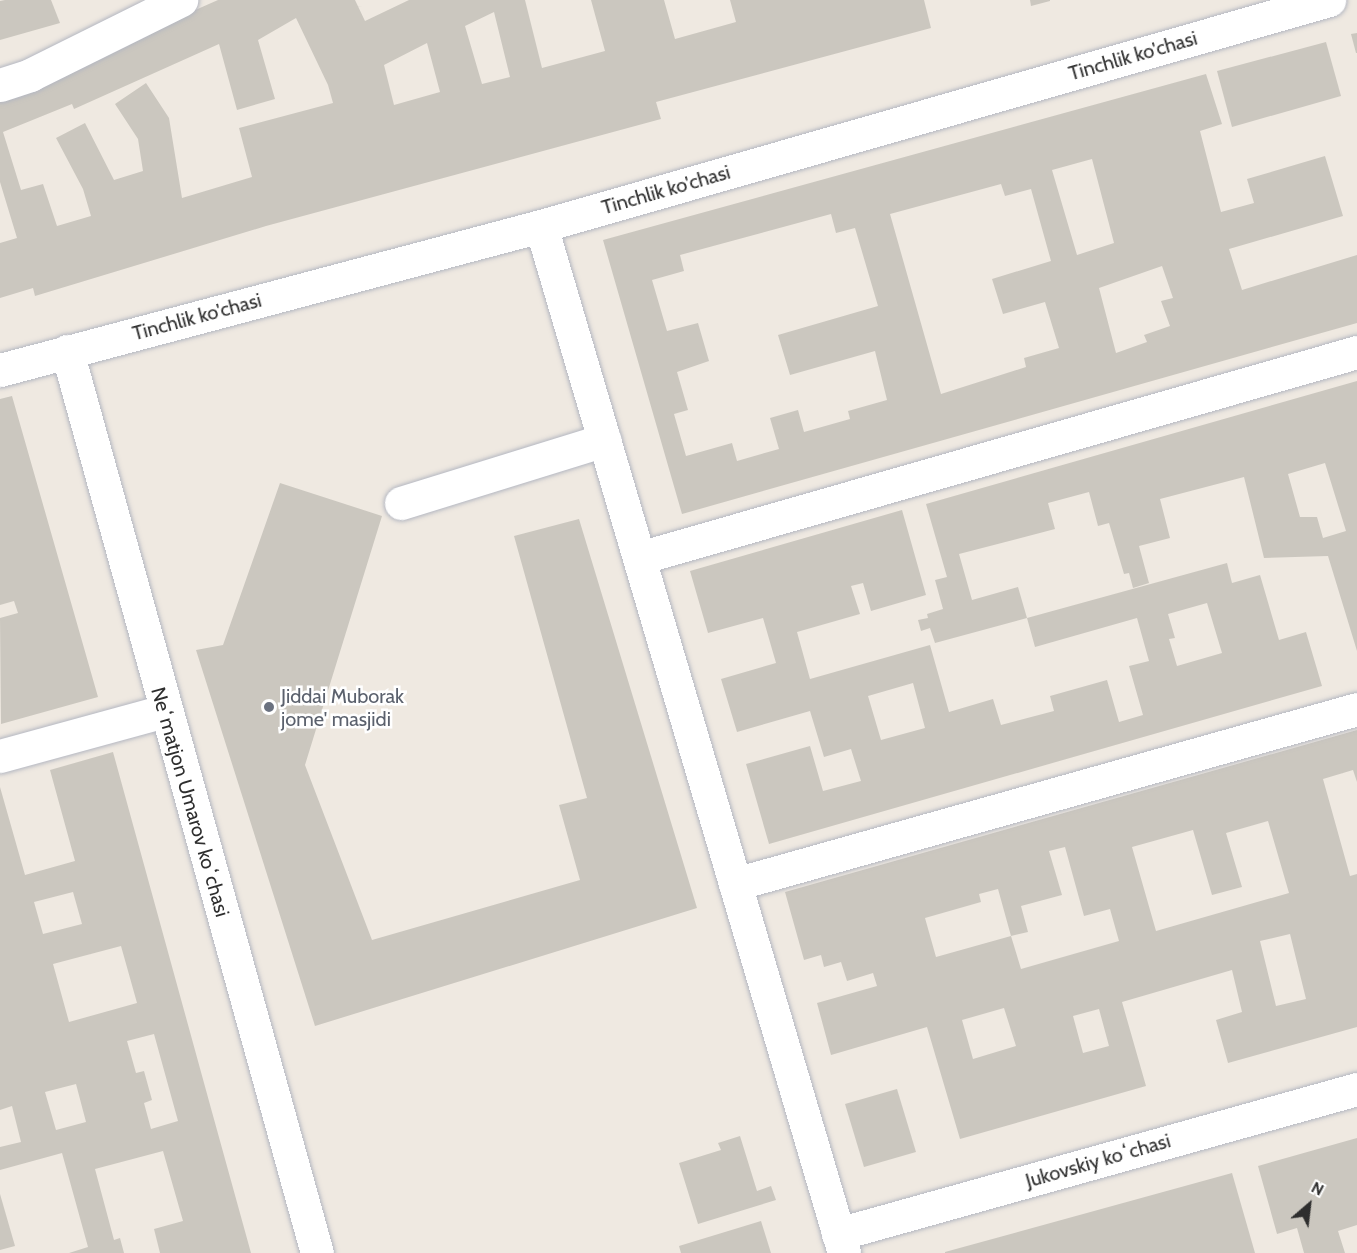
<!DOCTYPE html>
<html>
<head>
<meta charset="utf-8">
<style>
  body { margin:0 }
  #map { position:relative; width:1357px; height:1253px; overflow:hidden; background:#efe9e1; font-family:Cabin,sans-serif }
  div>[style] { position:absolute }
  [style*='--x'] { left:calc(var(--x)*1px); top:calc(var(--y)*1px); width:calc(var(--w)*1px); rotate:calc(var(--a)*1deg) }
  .building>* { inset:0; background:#cbc7bf }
  .roads { filter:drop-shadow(0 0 2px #b4b7c1) drop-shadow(0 0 2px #b4b7c1) }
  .minor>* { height:33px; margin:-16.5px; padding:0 16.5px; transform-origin:16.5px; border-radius:16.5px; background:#fff }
  .dots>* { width:16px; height:16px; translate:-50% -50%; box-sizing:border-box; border:3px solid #fff; border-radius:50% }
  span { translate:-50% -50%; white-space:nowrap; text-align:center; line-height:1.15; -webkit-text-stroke:5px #fff; paint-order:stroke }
  .street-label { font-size:20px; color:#2e2e2e }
  .worship-label { font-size:20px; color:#5b616d }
  .left { translate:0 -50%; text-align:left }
  .north { position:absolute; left:1279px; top:1175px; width:60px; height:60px; -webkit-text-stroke:4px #fff; paint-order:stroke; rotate:28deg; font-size:16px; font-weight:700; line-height:24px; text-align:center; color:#2e2e2e }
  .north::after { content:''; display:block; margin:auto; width:21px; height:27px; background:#2e2e2e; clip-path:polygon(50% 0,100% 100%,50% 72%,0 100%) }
</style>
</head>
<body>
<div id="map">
  <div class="building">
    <i style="clip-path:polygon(5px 0,51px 0,60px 23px,0 40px,0 1px)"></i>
    <i style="clip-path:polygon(evenodd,218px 0,355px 0,365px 21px,409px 0,525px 0,542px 68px,605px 51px,591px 0,664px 0,675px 39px,736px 22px,730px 0,924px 0,931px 28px,656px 102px,661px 119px,266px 226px,35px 296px,33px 288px,0 298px,0 243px,17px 238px,0 182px,0 96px,218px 0,494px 12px,510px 77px,482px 84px,465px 26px,494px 12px,218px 0,296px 18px,328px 85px,333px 103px,239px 128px,252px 177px,182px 198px,169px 118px,146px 83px,115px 104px,138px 139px,143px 171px,114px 180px,85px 123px,56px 138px,83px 189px,91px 216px,57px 226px,43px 184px,21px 190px,3px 132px,72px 104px,74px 109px,219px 44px,237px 110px,275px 99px,258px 40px,296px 18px,218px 0,427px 43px,440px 92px,394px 105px,384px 65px,427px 43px)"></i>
    <i style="clip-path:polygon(1030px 0,1050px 0,1050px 1px,1031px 6px)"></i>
    <i style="clip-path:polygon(1357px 33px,1357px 53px,1356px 53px,1351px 34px)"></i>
    <i style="clip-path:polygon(1326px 42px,1341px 96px,1232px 127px,1217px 71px)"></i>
    <i style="clip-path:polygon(evenodd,1206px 74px,1222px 124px,1200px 131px,1221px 212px,1254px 203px,1247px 179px,1325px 156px,1343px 216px,1229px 249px,1242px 290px,1357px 255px,1357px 323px,682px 514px,603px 240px,1206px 74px,1092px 159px,1114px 243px,1077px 255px,1052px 170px,1092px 159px,1206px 74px,1001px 184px,1005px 196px,1031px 189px,1051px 261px,992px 279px,1003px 314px,1045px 302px,1059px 348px,1024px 358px,1026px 367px,941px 394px,890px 214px,1001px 184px,1206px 74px,831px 214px,836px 233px,855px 228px,878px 306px,778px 335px,790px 375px,875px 351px,887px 400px,848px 411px,850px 419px,804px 432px,798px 410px,770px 418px,779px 449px,737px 461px,732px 443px,686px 456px,674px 414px,688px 410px,677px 372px,709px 361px,698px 323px,667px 331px,652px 280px,684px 271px,680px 255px,831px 214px,1206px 74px,1162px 266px,1173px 298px,1161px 301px,1170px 326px,1144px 335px,1147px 342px,1116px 353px,1099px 288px,1162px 266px)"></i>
    <i style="clip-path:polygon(evenodd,1357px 381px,1357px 651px,1328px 556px,1264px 558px,1244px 477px,1160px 499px,1170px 538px,1139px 546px,1149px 583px,1133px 588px,1129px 573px,1124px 574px,1109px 523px,1098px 526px,1089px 492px,1048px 503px,1055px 529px,959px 554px,972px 600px,1018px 587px,1027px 618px,1227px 563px,1232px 583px,1260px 575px,1279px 640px,1306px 632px,1322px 686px,769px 844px,746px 764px,810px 746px,823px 791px,861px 781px,851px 749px,824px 757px,810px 711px,737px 732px,721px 679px,776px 663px,763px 618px,708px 633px,690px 571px,902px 510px,926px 595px,871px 611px,863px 583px,851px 586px,860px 614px,797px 632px,810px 679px,930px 645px,949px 712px,993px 699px,1001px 725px,1054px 711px,1050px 696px,1107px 680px,1119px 722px,1143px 715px,1129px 666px,1149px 661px,1137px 618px,1035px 647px,1027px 618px,935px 643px,930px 628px,921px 631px,918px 620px,928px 618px,927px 614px,943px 609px,935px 580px,947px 577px,926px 504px,1357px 381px,1325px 463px,1346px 531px,1323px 538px,1317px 517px,1300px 517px,1288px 474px,1325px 463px,1357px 381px,1207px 603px,1222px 653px,1177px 666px,1169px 639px,1175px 638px,1168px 614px,1207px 603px,1357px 381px,913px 683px,925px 728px,881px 740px,868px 696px,913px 683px)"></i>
    <i style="clip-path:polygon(12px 396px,98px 697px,1px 724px,0 618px,18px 613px,14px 601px,0 605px,0 399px)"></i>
    <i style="clip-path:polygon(280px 483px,382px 516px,305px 765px,372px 940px,580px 880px,559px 805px,587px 798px,514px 536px,579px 519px,697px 908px,315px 1026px,196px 650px,223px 645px)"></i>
    <i style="clip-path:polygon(evenodd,1357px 730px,1357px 782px,1353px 770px,1323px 779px,1350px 876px,1357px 874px,1357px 1027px,1228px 1063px,1216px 1020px,1242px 1012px,1232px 970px,1122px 1002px,1146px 1086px,960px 1139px,927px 1027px,831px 1055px,817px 1003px,877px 986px,873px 973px,847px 981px,841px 962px,824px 967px,821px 955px,804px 960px,785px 892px,1357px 730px,1268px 821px,1289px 893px,1156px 931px,1132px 847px,1193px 830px,1212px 895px,1242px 887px,1226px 833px,1268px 821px,1357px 730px,1065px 847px,1084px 916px,1110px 909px,1119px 941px,1021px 969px,1011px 936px,936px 957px,925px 918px,981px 902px,979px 894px,998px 889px,1011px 936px,1028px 932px,1021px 906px,1062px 895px,1049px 851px,1065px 847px,1357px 730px,1290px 934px,1306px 999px,1276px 1006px,1260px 941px,1290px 934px,1357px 730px,1004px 1008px,1016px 1046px,973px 1059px,962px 1020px,1004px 1008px,1357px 730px,1099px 1009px,1109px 1046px,1083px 1053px,1073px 1016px,1099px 1009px)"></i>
    <i style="clip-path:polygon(evenodd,113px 752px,212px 1112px,251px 1253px,160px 1253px,154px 1229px,183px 1221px,163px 1151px,95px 1169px,114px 1240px,120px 1238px,124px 1253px,69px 1253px,88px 1247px,62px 1153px,0 1170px,0 1147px,21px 1142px,12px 1106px,0 1110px,0 787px,25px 875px,75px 861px,50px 770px,113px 752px,73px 892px,82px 924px,43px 934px,34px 902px,73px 892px,113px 752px,121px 946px,137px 1003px,69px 1022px,53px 964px,121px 946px,113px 752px,154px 1034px,178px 1121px,151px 1129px,144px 1103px,152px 1100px,144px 1071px,136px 1073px,127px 1041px,154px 1034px,113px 752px,76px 1084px,86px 1122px,56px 1130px,45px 1092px,76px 1084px)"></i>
    <i style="clip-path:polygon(897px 1089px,916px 1152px,864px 1167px,845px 1104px)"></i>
    <i style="clip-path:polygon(740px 1136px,757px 1191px,771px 1186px,776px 1200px,698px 1224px,679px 1163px,721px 1150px,718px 1143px)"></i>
    <i style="clip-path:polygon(1357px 1138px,1357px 1225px,1338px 1231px,1345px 1253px,1304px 1253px,1297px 1228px,1277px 1234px,1258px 1166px)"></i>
    <i style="clip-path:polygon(1232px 1173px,1255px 1253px,945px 1253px,945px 1252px)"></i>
    <i style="clip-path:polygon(0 1194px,15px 1246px,0 1250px)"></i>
    <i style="clip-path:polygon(761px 1221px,771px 1253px,681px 1253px,679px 1246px)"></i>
  </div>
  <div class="roads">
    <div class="minor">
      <i style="--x:0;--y:85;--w:32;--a:-18"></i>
      <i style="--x:30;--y:75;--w:169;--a:-26.4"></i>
      <i style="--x:541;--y:226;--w:1071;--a:73.56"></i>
      <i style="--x:67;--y:351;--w:936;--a:74.51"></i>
      <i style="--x:0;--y:370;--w:560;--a:-14.91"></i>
      <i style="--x:541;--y:226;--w:820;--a:-16"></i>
      <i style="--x:401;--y:503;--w:213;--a:-17.2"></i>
      <i style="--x:639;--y:558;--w:747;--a:-16.01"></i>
      <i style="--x:0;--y:756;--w:170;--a:-15.3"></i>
      <i style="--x:735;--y:884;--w:646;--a:-15.71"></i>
      <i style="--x:838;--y:1234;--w:539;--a:-15.61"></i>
    </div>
  </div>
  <div class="dots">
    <i style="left:269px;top:707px;background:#6b7280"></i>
  </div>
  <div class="street-label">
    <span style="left:1133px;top:56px;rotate:-16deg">Tinchlik ko'chasi</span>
    <span style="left:666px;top:190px;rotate:-16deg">Tinchlik ko'chasi</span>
    <span style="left:197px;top:317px;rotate:-15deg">Tinchlik ko'chasi</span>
    <span style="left:190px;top:802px;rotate:74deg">Neʻmatjon Umarov koʻchasi</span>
    <span style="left:1098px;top:1161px;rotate:-16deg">Jukovskiy koʻchasi</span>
  </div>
  <div class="worship-label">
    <span class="left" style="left:281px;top:708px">Jiddai Muborak<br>jome' masjidi</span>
  </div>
  <div class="north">N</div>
</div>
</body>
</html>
